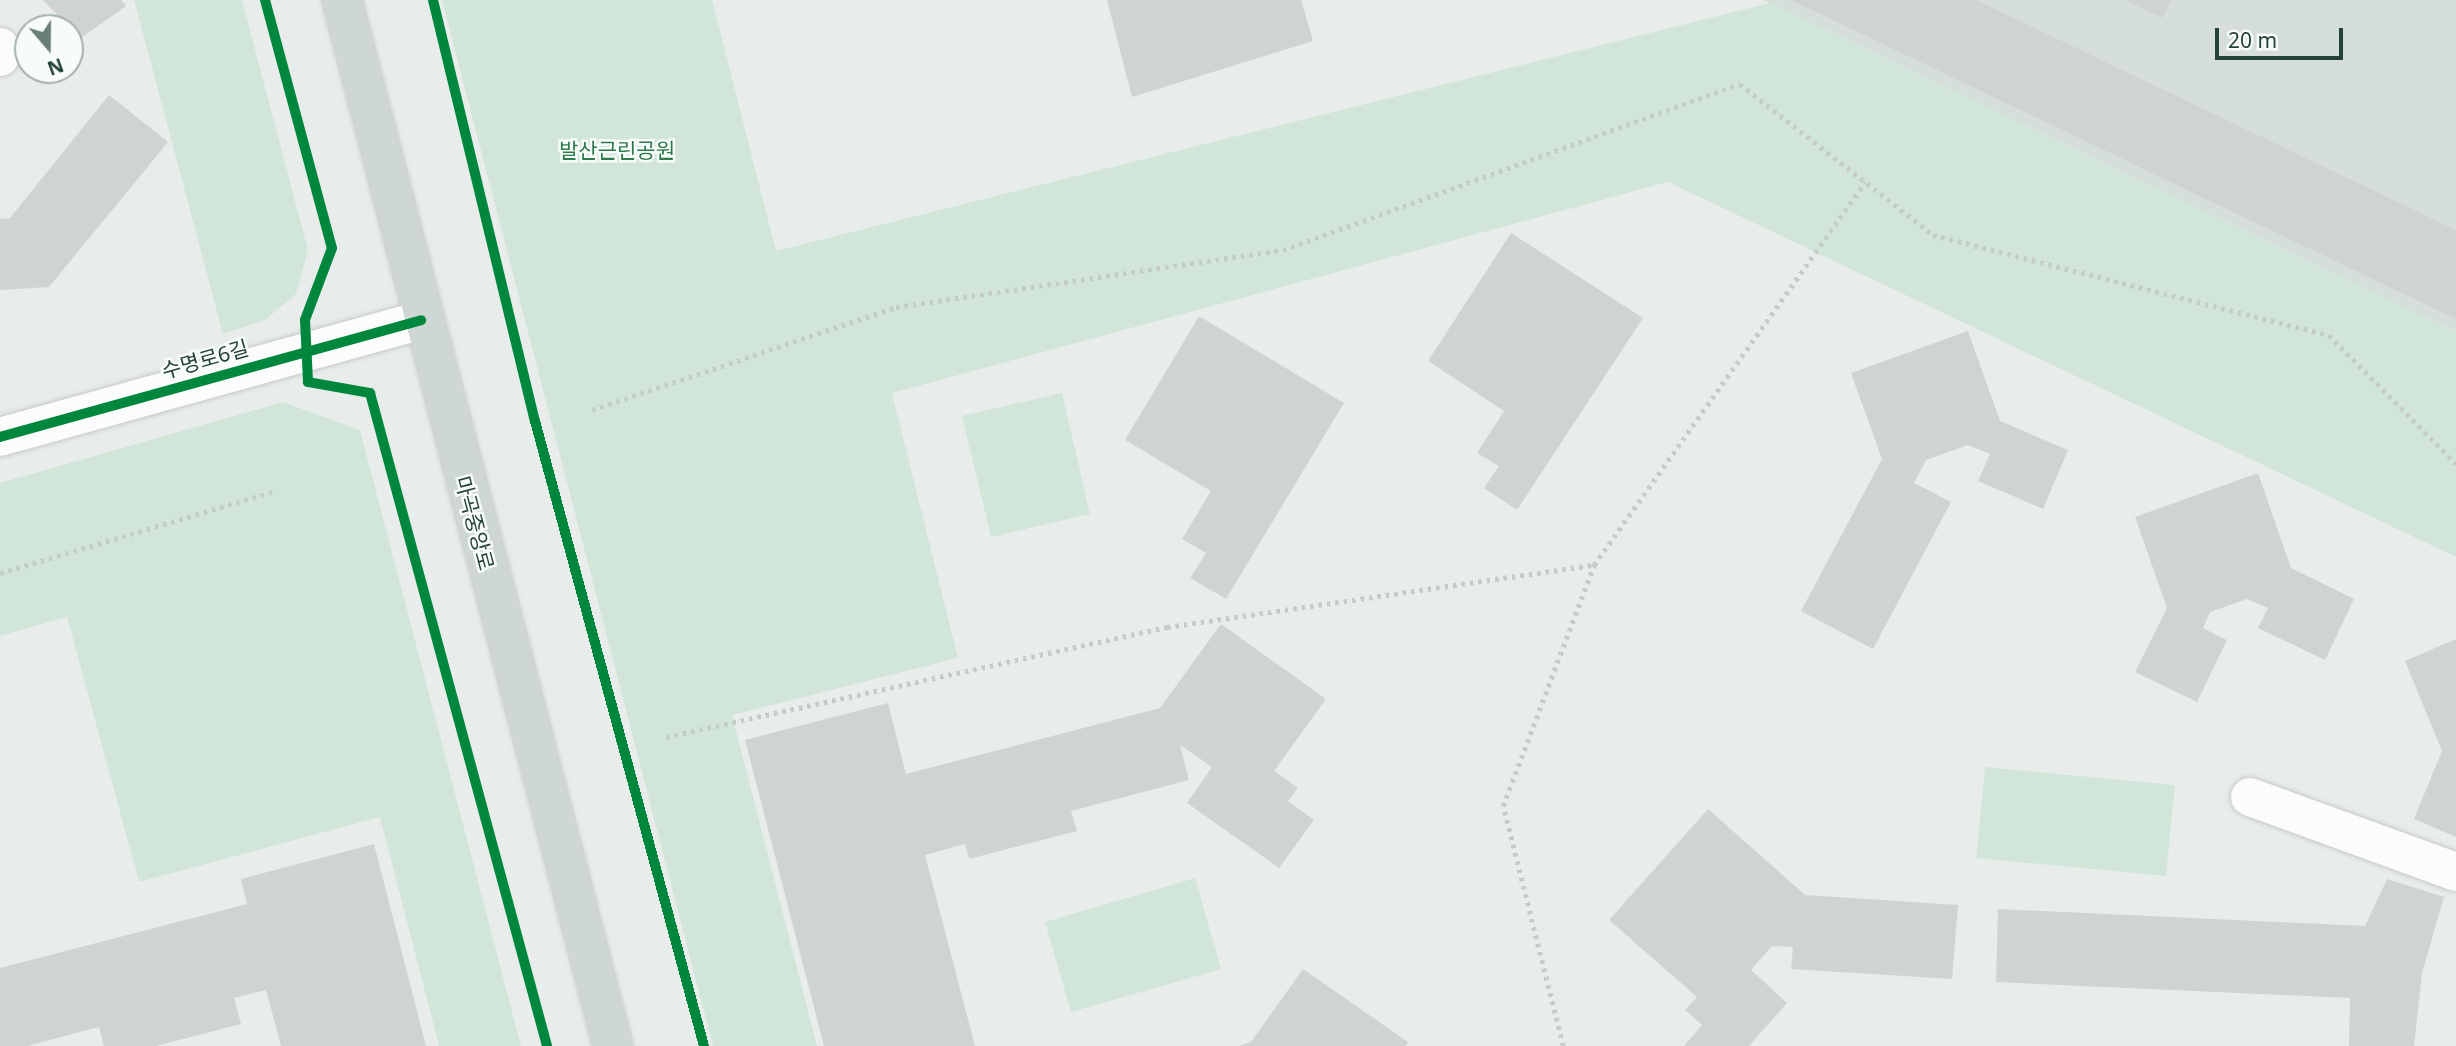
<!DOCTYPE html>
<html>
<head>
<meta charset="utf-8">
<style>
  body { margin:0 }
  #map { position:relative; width:2456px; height:1046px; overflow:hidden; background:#e8edeb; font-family:"Noto Sans","Noto Sans KR",sans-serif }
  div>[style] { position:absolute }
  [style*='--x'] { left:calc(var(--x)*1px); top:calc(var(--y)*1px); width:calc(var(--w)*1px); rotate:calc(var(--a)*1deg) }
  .built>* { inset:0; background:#d6dedb }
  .green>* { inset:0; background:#d1e6d8 }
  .building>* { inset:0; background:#cfd4d2 }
  .path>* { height:4.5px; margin-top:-2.25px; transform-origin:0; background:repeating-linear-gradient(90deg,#c3ccca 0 3.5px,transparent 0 8.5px) }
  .roads { filter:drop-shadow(0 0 2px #c5cac8) drop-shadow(0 0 2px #c5cac8) }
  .minor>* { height:38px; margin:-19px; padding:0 19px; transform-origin:19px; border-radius:19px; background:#fcfcfc }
  .major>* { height:38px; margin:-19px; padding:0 19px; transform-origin:19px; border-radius:19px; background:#cfd7d5 }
  .cycleway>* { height:10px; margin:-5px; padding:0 5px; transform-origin:5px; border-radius:5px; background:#00873e }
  span { translate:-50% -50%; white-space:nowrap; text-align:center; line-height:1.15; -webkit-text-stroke:5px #f7fbf9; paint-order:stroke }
  .park-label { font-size:21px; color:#2d7a4b }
  .street-label { font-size:21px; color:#24423a }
  .north { position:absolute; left:14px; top:14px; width:70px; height:70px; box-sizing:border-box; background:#f7fbf9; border:2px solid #a3b1ad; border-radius:50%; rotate:160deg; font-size:19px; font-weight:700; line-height:28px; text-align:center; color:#24423a }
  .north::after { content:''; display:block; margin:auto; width:24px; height:32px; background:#697e78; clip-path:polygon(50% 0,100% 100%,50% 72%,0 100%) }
  .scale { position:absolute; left:2215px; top:28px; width:128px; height:32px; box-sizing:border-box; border:4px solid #24423a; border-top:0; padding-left:9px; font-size:21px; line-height:24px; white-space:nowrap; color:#24423a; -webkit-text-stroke:5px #f7fbf9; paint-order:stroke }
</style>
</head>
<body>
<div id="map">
  <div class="built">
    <i style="clip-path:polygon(1763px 0,2456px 0,2456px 332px,1770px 3px)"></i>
  </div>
  <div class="green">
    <i style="clip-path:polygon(134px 0,242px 0,308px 250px,296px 294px,265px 320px,223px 334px)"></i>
    <i style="clip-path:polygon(442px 0,712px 0,776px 251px,1770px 3px,2456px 332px,2456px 557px,1668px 182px,892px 393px,958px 658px,732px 715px,817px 1046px,713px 1046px)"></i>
    <i style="clip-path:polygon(1062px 393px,1090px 514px,991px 537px,962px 416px)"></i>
    <i style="clip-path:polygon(283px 402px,360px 430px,521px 1046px,439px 1046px,380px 817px,139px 882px,67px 617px,0 636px,0 483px)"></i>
    <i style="clip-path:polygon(1985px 767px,2175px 785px,2166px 876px,1976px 858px)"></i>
    <i style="clip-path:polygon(1195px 878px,1221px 969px,1071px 1012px,1045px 922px)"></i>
  </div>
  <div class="building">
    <i style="clip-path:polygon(43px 0,121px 0,126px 6px,74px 43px,70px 28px)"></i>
    <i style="clip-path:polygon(1107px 0,1301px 0,1313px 41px,1132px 97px)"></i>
    <i style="clip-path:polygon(1791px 0,1976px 0,2456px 230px,2456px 319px)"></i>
    <i style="clip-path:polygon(2125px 0,2172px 0,2162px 18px)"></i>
    <i style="clip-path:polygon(109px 95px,168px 142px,49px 287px,0 290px,0 219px,10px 218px)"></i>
    <i style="clip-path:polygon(1511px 233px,1643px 318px,1517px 510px,1484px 488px,1499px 466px,1477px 453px,1504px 411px,1428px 361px)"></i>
    <i style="clip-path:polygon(1199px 316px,1344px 403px,1226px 599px,1190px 578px,1206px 553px,1182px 539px,1211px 491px,1125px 440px)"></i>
    <i style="clip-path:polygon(1968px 331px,2000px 421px,2068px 450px,2043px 509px,1978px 481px,1990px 454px,1968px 445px,1926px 460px,1914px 483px,1951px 502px,1873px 649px,1801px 611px,1882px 459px,1851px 373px)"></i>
    <i style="clip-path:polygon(2258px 473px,2291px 568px,2354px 599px,2325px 660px,2258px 628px,2268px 608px,2247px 599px,2210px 612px,2203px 628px,2227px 640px,2197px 702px,2135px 672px,2167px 608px,2135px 517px)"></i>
    <i style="clip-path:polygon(1221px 624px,1326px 699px,1274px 771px,1298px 788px,1288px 801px,1314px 820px,1279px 868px,1187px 803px,1212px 767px,1180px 745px,1189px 780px,1071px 811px,1077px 831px,969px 859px,965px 844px,925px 855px,975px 1046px,824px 1046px,745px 740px,888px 703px,906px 774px,1160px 708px)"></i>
    <i style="clip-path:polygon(2456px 639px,2456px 837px,2414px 819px,2442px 751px,2405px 661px)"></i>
    <i style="clip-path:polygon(1708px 809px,1805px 895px,1958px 905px,1952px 979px,1791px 969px,1793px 947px,1772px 946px,1751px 970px,1787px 1003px,1749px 1046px,1684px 1046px,1702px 1025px,1685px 1010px,1697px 997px,1609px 920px)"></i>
    <i style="clip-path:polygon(374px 844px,426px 1046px,281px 1046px,266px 990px,234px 998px,241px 1024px,156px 1046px,104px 1046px,99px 1027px,27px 1046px,0 1046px,0 968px,247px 904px,241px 879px)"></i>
    <i style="clip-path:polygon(2387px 879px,2444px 897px,2422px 973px,2414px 1046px,2349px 1046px,2350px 998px,1996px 982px,1998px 909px,2365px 926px)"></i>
    <i style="clip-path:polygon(1303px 969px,1408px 1042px,1406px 1046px,1239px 1046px,1251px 1042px)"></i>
  </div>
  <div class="path">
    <i style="--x:592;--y:410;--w:321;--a:-18.7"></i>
    <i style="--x:896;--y:307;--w:391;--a:-8.4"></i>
    <i style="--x:1283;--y:250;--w:486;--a:-20"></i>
    <i style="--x:1740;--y:84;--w:245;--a:38"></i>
    <i style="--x:1933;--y:235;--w:408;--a:14.2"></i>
    <i style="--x:2329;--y:335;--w:181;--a:45.4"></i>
    <i style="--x:0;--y:573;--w:284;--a:-16.6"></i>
    <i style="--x:666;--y:737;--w:513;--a:-12.38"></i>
    <i style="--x:1167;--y:627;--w:430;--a:-8.3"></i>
    <i style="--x:1563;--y:1046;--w:247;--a:-104"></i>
    <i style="--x:1503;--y:806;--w:258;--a:-69.3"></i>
    <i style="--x:1594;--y:565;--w:469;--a:-54.7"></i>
  </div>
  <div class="roads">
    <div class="minor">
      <i style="--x:0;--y:47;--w:10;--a:90"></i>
      <i style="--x:0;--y:437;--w:437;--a:-15.5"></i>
      <i style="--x:2250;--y:797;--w:219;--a:20"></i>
    </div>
    <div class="major">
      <i style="--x:342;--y:0;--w:1081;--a:75.48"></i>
    </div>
  </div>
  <div class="cycleway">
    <i style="--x:265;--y:0;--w:257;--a:74.9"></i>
    <i style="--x:332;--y:248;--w:77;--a:110.6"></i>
    <i style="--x:305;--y:320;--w:62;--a:87.2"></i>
    <i style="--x:308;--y:382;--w:63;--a:10.1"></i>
    <i style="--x:370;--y:393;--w:677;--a:74.83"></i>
    <i style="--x:433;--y:0;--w:433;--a:76.4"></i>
    <i style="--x:535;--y:421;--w:647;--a:74.87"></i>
    <i style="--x:0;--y:437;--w:437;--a:-15.5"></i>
  </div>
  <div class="park-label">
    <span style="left:617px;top:150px">발산근린공원</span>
  </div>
  <div class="street-label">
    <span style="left:205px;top:359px;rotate:-16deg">수명로6길</span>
    <span style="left:475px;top:523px;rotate:75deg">마곡중앙로</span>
  </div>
  <div class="north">N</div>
  <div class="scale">20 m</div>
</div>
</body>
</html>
